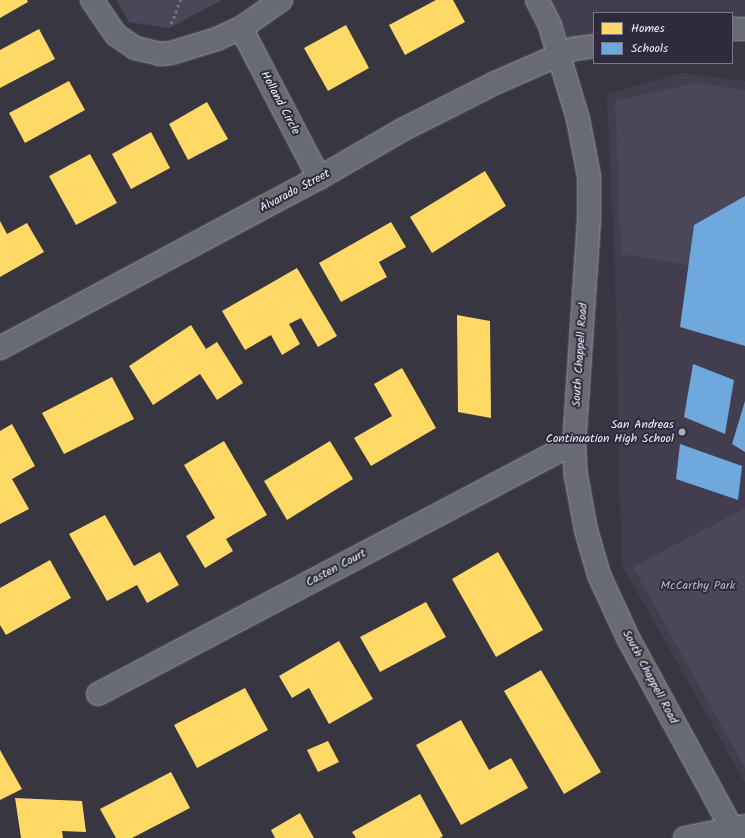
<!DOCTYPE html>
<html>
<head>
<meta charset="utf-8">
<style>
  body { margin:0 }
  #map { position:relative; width:745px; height:838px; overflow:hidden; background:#383640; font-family:Kalam,sans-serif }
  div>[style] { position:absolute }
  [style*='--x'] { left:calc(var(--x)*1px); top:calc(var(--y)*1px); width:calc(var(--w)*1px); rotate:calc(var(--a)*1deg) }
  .built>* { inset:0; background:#423e4f }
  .green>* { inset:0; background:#4a4858 }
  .homes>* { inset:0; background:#ffd966 }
  .schools>* { inset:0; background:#6fa8dc }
  .path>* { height:2.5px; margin-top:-1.25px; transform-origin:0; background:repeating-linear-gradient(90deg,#747379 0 3px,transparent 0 6px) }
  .roads { filter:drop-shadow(0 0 1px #9c9ca2) drop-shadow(0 0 1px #9c9ca2) }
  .street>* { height:22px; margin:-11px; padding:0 11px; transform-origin:11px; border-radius:11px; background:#696b72 }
  .dots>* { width:11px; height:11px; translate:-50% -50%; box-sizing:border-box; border:2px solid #2f2a3d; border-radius:50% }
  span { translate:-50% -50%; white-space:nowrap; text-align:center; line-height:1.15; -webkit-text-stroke:4px #2f2a3d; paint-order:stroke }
  .street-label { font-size:12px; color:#e8f1f8 }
  .poi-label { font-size:12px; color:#e8f1f8 }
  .right { translate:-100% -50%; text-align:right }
  .park-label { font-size:12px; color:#b2b7c1 }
  .legend { position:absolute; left:593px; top:12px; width:140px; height:52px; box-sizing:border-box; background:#2f2a3d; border:1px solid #797a88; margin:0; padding:5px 7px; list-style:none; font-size:12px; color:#e8f1f8 }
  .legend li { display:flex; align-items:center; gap:8px; height:20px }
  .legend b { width:20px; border:1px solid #797a88 }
</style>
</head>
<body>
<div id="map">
  <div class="built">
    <i style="clip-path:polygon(549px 0,745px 0,745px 31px,732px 31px,732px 13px,594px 13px,594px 46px,573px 49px)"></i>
    <i style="clip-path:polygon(681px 73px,745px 81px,745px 783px,621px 563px,616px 302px,607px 94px)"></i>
  </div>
  <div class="green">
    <i style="clip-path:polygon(116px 0,222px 0,169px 28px,129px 22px)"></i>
    <i style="clip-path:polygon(696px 83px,745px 90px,745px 196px,694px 225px,689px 265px,621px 254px,615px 101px)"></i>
    <i style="clip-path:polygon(745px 508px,745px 768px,633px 567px)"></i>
  </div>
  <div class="homes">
    <i style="clip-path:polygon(0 0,27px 0,28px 2px,0 18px)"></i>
    <i style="clip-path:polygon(436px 0,453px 0,465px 22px,405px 55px,389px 25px)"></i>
    <i style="clip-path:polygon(346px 25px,369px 68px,328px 91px,304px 48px)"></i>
    <i style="clip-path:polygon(39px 29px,55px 59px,0 88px,0 50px)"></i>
    <i style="clip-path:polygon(69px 81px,85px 110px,25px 143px,9px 113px)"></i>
    <i style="clip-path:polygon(207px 102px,228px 139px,188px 160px,169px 124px)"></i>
    <i style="clip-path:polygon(151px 132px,170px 168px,131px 189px,112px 154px)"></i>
    <i style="clip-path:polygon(90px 154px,117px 203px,76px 225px,49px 176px)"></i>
    <i style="clip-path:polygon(485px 171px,506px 206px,432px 253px,410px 217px)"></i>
    <i style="clip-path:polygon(0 221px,7px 234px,27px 223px,44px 252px,0 277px)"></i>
    <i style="clip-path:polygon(391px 222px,406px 247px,379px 262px,387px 277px,341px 302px,319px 263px)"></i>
    <i style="clip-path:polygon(297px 268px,337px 336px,318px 347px,301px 318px,289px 324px,300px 344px,282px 355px,271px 335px,245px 350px,222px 311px)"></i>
    <i style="clip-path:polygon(457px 315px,490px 321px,491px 418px,458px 412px)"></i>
    <i style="clip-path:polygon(191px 325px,206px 349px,217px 342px,243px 383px,217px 400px,200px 374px,153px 405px,129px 366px)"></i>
    <i style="clip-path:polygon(402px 368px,436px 428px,371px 466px,354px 438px,392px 416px,374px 384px)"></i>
    <i style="clip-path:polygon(112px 377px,134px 419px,64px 454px,42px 413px)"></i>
    <i style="clip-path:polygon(12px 424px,35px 466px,12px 479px,29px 509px,0 524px,0 431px)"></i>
    <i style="clip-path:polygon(224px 441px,267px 515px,226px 539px,233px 551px,205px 568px,186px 536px,215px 518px,184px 465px)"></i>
    <i style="clip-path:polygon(330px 441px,353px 479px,287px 520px,264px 481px)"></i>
    <i style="clip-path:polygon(105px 515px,134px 566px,160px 552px,179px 585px,147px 603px,137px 585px,107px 601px,69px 534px)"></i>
    <i style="clip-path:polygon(498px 552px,543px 630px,496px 657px,452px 579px)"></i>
    <i style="clip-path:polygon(50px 560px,71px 598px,6px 635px,0 625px,0 588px)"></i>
    <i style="clip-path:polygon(426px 602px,446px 637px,380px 672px,360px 637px)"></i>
    <i style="clip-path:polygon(339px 641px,373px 699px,329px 724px,309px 688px,292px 698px,279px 676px)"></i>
    <i style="clip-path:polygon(541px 670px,601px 772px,564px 794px,504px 691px)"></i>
    <i style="clip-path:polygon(245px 688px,268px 730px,197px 768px,174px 725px)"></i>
    <i style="clip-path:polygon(461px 720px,489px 770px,511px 758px,528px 788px,461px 825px,416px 745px)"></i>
    <i style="clip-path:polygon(328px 741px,339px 762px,318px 772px,307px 750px)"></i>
    <i style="clip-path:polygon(0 750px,22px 789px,0 800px)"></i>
    <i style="clip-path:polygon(171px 772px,190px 808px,132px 838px,116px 838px,100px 809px)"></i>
    <i style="clip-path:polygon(420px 794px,443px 836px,440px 838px,356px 838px,352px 832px)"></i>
    <i style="clip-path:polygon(15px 798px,82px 801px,86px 832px,62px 831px,63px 838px,21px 838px)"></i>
    <i style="clip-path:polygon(300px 813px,314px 838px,275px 838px,271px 830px)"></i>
  </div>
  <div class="schools">
    <i style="clip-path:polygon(745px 196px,745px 346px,680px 327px,694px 225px)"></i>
    <i style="clip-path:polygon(693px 364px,734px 380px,725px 434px,684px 417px)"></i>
    <i style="clip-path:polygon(745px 401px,745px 452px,732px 444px)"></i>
    <i style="clip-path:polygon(680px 444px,742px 466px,738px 500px,676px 479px)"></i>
  </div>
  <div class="path">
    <i style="--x:171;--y:24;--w:26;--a:-69"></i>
  </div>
  <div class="roads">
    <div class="street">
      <i style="--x:92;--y:0;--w:42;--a:55.6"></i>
      <i style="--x:116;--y:35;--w:23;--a:34"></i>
      <i style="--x:135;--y:48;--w:26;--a:13"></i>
      <i style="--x:160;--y:54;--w:11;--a:-5"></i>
      <i style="--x:171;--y:53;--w:48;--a:-16.9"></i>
      <i style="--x:217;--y:39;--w:26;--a:-25"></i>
      <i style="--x:241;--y:28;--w:49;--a:-35"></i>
      <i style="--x:537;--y:0;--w:29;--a:63"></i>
      <i style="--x:550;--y:26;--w:97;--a:73.2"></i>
      <i style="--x:578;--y:119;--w:58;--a:79.1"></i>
      <i style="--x:589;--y:176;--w:44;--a:90"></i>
      <i style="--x:589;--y:220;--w:224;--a:93.8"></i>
      <i style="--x:574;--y:443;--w:33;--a:87"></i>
      <i style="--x:576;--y:476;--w:55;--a:79.5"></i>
      <i style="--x:586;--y:530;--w:47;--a:73.9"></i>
      <i style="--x:599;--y:575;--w:69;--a:65.3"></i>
      <i style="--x:628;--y:638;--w:228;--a:61.4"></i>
      <i style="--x:241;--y:28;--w:169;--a:62.5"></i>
      <i style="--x:732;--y:29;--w:13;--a:0"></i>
      <i style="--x:0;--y:348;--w:361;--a:-28.1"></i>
      <i style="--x:319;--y:178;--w:98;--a:-30"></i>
      <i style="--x:404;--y:129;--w:102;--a:-26.8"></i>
      <i style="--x:495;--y:83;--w:85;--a:-23.6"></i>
      <i style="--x:573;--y:49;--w:21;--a:-8"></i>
      <i style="--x:98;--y:694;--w:538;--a:-27.8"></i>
      <i style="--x:685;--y:838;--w:61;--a:-11.3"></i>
    </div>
  </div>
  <div class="dots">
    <i style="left:682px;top:432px;background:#aab0b8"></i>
  </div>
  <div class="street-label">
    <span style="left:280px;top:103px;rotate:62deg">Holland Circle</span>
    <span style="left:295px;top:191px;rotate:-28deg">Alvarado Street</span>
    <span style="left:580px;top:355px;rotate:-86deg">South Chappell Road</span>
    <span style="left:336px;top:568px;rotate:-28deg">Casten Court</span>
    <span style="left:650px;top:677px;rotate:62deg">South Chappell Road</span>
  </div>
  <div class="poi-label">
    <span class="right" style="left:674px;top:432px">San Andreas<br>Continuation High School</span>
  </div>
  <div class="park-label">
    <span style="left:698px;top:586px">McCarthy Park</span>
  </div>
  <ul class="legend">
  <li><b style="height:11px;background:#ffd966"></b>Homes</li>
  <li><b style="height:11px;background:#6fa8dc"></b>Schools</li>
  </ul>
</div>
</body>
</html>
